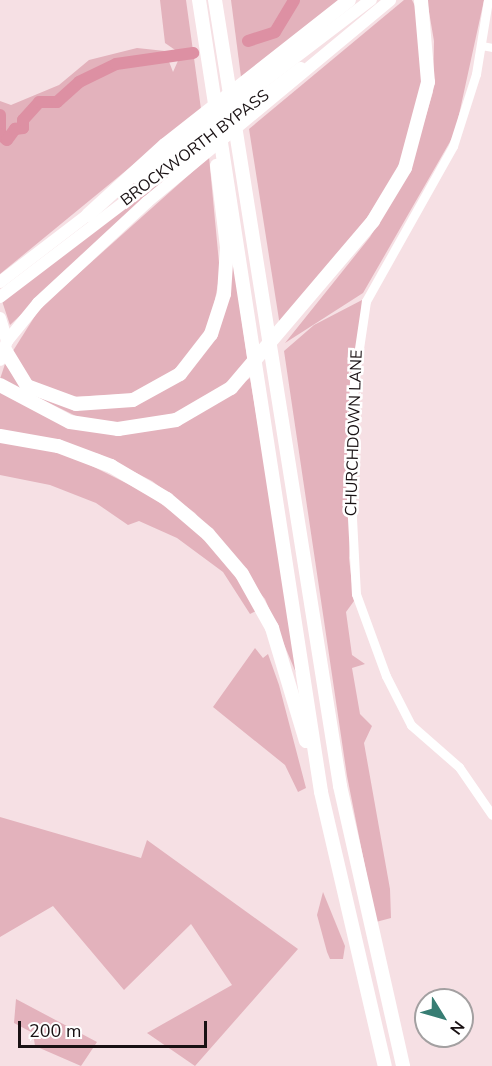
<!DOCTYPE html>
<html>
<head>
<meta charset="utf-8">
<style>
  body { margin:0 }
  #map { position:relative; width:492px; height:1066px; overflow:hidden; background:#f6e0e4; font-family:"Nunito Sans",sans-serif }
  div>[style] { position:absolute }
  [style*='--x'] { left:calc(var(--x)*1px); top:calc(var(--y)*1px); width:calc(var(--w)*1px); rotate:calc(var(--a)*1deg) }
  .green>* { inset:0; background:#e3b2bc }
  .river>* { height:12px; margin:-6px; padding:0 6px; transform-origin:6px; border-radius:6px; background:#dd90a3 }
  .minor>* { height:8px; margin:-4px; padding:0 4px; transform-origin:4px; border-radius:4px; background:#fff }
  .tertiary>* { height:9px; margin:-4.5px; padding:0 4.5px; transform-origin:4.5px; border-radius:4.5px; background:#fff }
  .trunk>* { height:12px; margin:-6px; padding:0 6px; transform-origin:6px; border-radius:6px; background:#fff }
  .motorway>* { height:14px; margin:-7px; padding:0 7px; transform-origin:7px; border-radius:7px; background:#fff }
  span { translate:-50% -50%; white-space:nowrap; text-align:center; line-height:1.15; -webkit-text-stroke:5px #fff; paint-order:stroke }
  .street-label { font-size:16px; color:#191113 }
  .north { position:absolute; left:414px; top:988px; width:60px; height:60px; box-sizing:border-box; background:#fff; border:2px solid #a3a0a1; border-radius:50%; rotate:127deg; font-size:16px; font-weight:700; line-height:24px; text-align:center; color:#191113 }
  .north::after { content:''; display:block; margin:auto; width:21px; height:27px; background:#377d73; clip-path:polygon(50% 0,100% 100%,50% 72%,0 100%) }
  .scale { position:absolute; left:18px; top:1021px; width:189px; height:27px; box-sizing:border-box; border:3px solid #191113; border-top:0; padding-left:8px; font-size:18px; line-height:21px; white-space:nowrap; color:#191113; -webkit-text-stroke:4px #fff; paint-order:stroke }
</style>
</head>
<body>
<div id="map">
  <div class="green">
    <i style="clip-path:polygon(160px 0,186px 0,201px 109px,0 274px,0 101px,11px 105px,59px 85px,89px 60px,137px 48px,165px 51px,173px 72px,181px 54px,165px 43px)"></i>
    <i style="clip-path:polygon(231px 0,339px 0,241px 77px)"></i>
    <i style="clip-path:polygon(404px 0,412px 0,417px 10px,423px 79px,400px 165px,367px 218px,280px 326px,249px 129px)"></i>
    <i style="clip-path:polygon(427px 0,484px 0,455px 133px,363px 293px,285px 343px,370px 237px,409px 172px,433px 92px,434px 41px)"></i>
    <i style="clip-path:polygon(207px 145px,144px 198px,10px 325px,2px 301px)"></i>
    <i style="clip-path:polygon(209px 157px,220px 273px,211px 321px,200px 343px,171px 373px,131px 394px,67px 397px,33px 383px,11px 354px,40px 308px)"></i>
    <i style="clip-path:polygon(232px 251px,248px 364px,236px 378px,177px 413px,123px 423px,80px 418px,0 379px,5px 364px,18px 381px,112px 407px,197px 360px)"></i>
    <i style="clip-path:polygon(362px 300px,349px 558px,354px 601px,346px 612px,352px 655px,365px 664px,352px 668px,360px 714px,372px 726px,364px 743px,390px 889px,391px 918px,376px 922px,347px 776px,284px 351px,314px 325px)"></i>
    <i style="clip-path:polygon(250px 378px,257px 419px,299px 680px,265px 599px,195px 513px,152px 481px,99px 454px,0 430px,0 390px,74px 427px,186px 420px)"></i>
    <i style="clip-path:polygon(0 440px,70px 455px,148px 494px,192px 527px,235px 572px,258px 610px,250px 614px,223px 572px,177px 538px,139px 521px,128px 525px,96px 503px,50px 485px,0 475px)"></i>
    <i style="clip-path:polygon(255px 648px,263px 658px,268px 654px,279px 685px,306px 788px,298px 792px,285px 765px,213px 707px)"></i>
    <i style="clip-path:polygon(0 817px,141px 858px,147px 840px,298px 949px,195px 1066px,147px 1033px,232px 985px,191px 924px,124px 990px,53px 906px,0 937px)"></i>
    <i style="clip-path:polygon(323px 892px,345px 946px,343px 959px,330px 959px,327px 952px,317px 915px)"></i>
    <i style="clip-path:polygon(16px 999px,97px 1042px,81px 1066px,35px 1046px,33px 1033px,14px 1023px)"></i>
  </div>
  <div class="river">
    <i style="--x:248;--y:41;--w:28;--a:-18"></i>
    <i style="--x:275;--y:32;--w:37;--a:-59"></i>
    <i style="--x:0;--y:115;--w:19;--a:90"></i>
    <i style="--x:0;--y:134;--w:9;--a:41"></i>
    <i style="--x:7;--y:140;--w:14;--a:-54"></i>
    <i style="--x:15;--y:129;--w:8;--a:-7"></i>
    <i style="--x:23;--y:128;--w:8;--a:-90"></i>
    <i style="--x:23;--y:120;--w:24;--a:-48"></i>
    <i style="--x:39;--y:102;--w:18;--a:0"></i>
    <i style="--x:57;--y:102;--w:30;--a:-42"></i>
    <i style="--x:79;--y:82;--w:41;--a:-25.9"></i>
    <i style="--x:116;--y:64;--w:78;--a:-8.1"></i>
  </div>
  <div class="minor">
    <i style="--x:482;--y:46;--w:10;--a:11"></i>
  </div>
  <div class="tertiary">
    <i style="--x:488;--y:0;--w:75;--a:99.2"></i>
    <i style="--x:476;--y:74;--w:76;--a:107.7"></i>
    <i style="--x:453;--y:146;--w:178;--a:119.3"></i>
    <i style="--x:366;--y:301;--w:82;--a:98.4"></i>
    <i style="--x:354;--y:382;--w:98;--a:92.3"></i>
    <i style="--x:350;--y:480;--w:114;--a:87"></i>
    <i style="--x:356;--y:594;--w:87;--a:69.9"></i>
    <i style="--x:386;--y:676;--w:55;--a:63"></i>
    <i style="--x:411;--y:725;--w:64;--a:41.2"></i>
    <i style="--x:459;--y:767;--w:58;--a:55.5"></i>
  </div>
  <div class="trunk">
    <i style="--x:137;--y:178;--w:294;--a:-37.3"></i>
    <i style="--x:0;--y:282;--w:118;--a:-37.5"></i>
    <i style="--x:0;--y:297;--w:378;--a:-37.3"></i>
    <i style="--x:0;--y:318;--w:24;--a:73"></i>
    <i style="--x:7;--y:341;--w:20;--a:110"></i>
    <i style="--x:7;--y:341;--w:49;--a:-50.8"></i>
    <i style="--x:38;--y:303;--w:149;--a:-42.8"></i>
    <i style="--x:147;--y:202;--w:316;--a:-39.7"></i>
  </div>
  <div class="motorway">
    <i style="--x:199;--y:0;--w:801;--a:81.24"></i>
    <i style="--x:321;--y:792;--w:281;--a:76.9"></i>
    <i style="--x:215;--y:0;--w:796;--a:80.96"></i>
    <i style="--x:340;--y:786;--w:287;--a:77.3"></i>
    <i style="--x:88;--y:215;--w:104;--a:-42.3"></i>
    <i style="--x:165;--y:145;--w:234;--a:-38.2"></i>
    <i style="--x:5;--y:350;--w:42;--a:58.6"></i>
    <i style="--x:27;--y:386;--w:52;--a:20.2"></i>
    <i style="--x:76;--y:404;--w:57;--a:-4"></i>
    <i style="--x:133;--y:400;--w:54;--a:-29"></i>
    <i style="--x:180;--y:374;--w:51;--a:-52.2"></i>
    <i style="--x:211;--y:334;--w:42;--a:-72"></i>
    <i style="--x:224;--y:294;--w:47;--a:-86.3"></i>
    <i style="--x:227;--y:247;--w:82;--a:-97"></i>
    <i style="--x:0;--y:385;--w:79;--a:27.9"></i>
    <i style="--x:70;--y:422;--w:49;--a:8.3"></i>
    <i style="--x:118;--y:429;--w:59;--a:-8.8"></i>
    <i style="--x:176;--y:420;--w:64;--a:-30.2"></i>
    <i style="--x:231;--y:388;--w:219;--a:-49.6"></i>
    <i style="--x:373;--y:221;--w:62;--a:-58.9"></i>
    <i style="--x:405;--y:168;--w:89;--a:-75"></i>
    <i style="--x:428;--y:82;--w:82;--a:-94.9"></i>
    <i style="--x:0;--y:436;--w:59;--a:9.8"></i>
    <i style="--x:58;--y:446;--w:57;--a:20.7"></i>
    <i style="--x:111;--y:466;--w:65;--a:30.5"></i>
    <i style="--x:167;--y:499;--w:54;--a:40.5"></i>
    <i style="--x:208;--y:534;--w:52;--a:49.6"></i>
    <i style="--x:242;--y:574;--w:62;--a:60.9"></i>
    <i style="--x:272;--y:628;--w:118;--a:73.3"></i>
  </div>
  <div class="street-label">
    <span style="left:195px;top:148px;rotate:-37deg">BROCKWORTH BYPASS</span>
    <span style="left:354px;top:433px;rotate:-88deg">CHURCHDOWN LANE</span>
  </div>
  <div class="north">N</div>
  <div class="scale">200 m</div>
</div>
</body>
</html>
